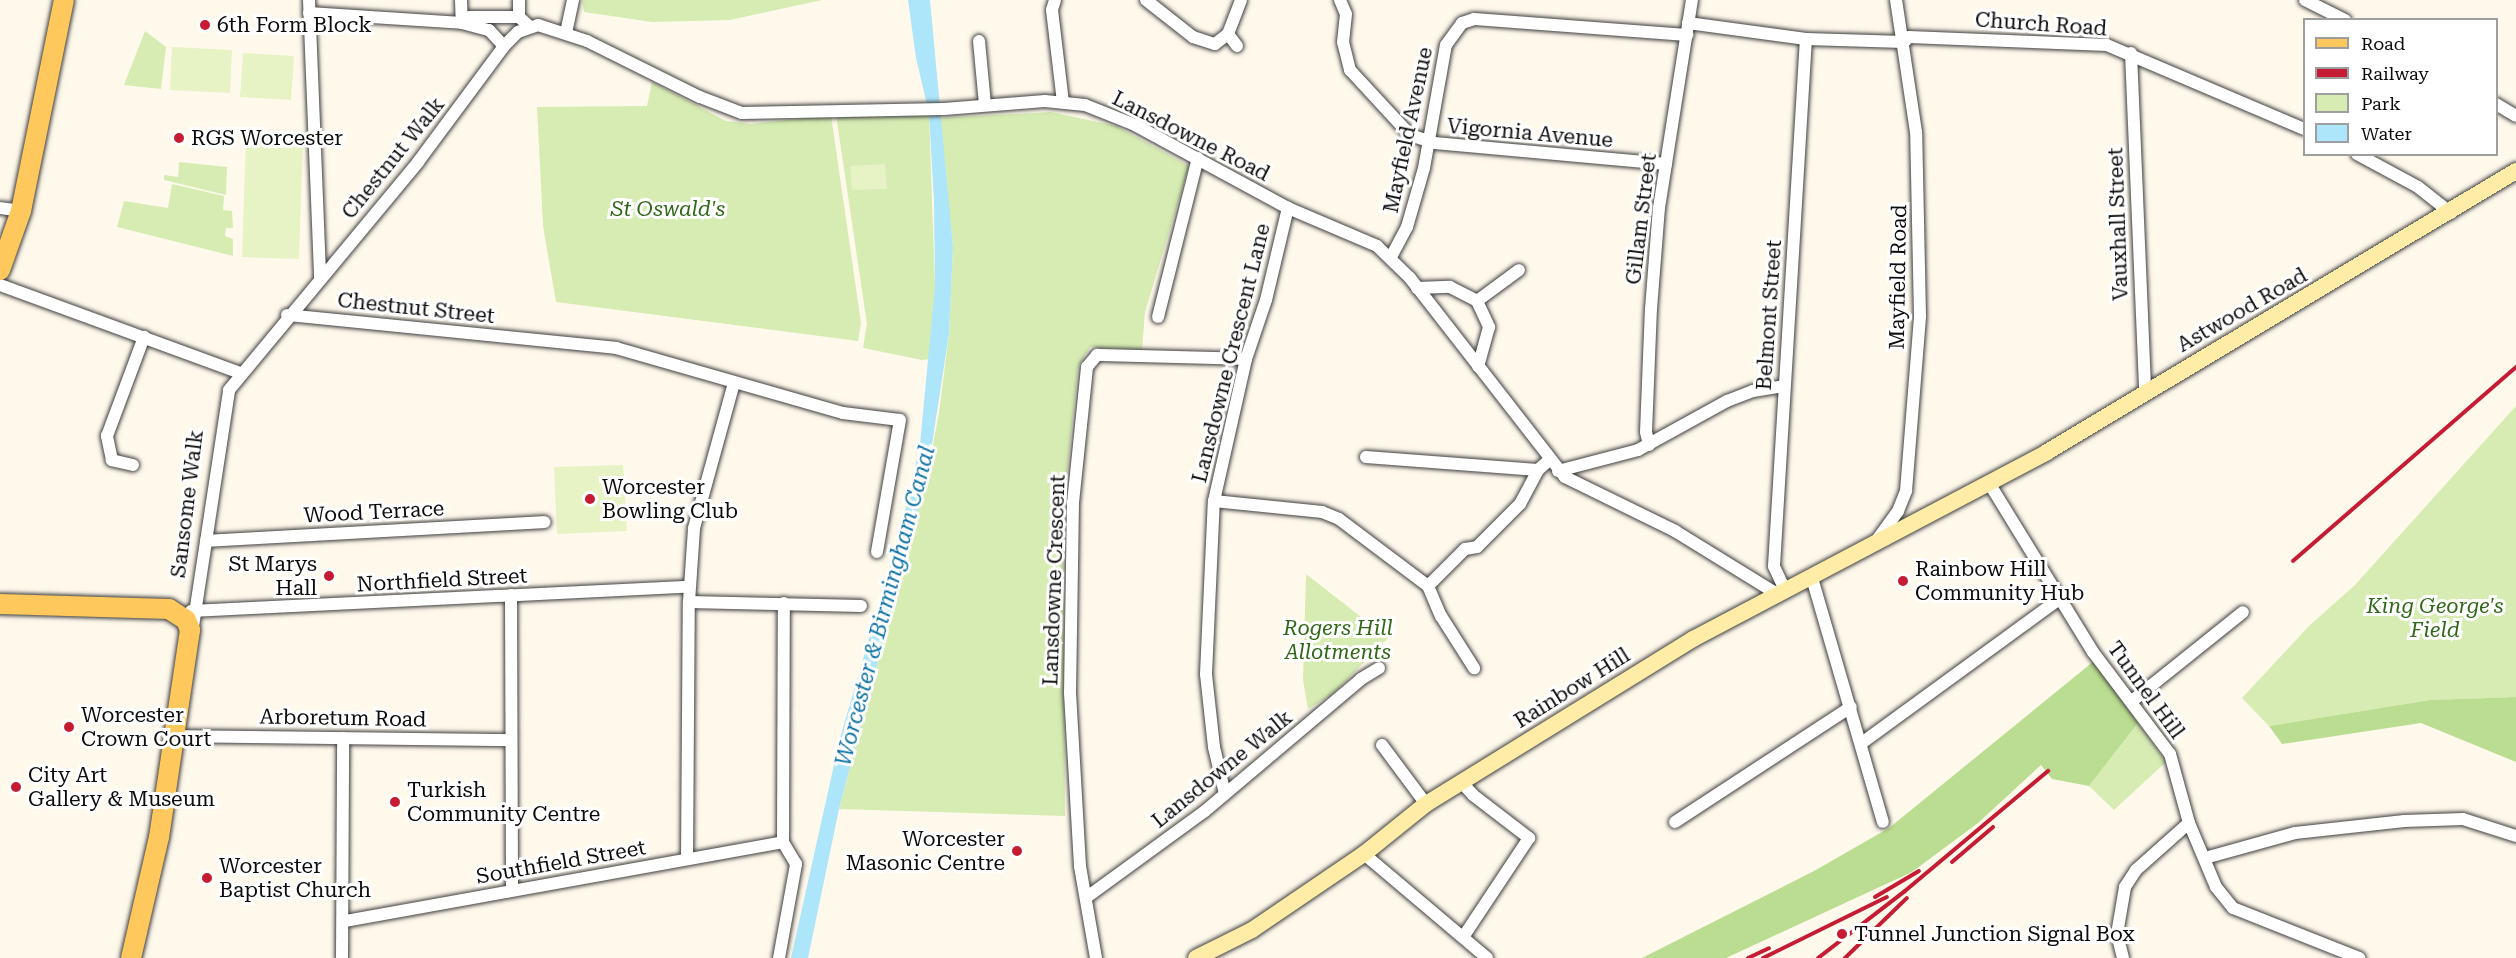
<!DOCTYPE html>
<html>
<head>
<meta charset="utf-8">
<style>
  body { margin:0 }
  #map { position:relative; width:2516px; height:958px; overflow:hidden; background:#fff9ec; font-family:"Roboto Serif",serif }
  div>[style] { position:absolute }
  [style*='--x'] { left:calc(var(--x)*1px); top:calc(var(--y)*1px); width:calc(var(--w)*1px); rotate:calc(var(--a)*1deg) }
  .green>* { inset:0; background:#d6ecb3 }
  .forest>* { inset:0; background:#bbdd91 }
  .pitch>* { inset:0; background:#e7f2c5 }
  .water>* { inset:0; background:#ade5fa }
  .roads { filter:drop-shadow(0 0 2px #3f3f3f) drop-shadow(0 0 2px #3f3f3f) }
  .street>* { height:12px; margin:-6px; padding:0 6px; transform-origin:6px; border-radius:6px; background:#fff }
  .secondary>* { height:16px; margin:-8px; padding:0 8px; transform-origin:8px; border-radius:8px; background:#ffeda7 }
  .primary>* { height:20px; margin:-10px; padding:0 10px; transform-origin:10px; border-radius:10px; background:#ffc85c }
  .rail>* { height:4px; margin:-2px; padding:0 2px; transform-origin:2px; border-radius:2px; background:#c51c34 }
  .dots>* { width:16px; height:16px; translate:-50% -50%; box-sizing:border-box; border:3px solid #fff; border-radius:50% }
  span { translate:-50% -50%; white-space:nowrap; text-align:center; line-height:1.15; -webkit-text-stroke:6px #fff; paint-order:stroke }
  .street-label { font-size:21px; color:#0c0c0c }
  .poi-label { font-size:21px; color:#0c0c0c }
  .left { translate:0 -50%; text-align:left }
  .right { translate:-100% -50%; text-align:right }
  .park-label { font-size:21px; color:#316819; font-style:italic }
  .water-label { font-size:22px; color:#0e72a6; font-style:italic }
  .legend { position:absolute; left:2303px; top:18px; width:195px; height:138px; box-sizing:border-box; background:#fff; border:2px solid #9e9e9e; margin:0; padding:8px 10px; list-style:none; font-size:18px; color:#0c0c0c }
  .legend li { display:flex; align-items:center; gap:12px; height:30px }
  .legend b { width:30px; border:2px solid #9e9e9e }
</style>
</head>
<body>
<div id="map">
  <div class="green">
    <i style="clip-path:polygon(582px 0,822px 0,730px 20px,652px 22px,584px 12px)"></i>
    <i style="clip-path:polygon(145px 31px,166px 47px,161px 89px,124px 85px)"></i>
    <i style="clip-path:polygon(652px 82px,726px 121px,751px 124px,831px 115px,861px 323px,858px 341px,556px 302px,543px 226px,537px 107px,647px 106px)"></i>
    <i style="clip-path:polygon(1051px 112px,1116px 126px,1189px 166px,1145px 312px,1142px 350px,1090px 347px,1078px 367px,1063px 510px,1065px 816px,839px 809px,927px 476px,939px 413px,949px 334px,953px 247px,939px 118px)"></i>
    <i style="clip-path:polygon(929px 113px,935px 286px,931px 359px,922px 360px,863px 348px,867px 324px,836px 115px)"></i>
    <i style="clip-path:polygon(179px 162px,227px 167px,226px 195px,164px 180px,164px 175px,178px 177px)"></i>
    <i style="clip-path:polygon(172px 184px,224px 196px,223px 210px,232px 211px,233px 228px,226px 228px,225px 236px,233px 239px,233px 256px,117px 227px,124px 201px,168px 208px)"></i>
    <i style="clip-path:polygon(2516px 406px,2516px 697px,2430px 700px,2269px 726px,2242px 698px,2310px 625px,2355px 585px)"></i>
    <i style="clip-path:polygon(1306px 574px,1388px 638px,1334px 693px,1308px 709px,1303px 680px)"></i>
    <i style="clip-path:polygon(2138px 723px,2166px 762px,2114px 810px,2089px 786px)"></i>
  </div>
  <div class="forest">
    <i style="clip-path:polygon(2094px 661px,2138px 723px,2089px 786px,2052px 779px,2041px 765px,1978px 823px,1912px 872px,1726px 958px,1642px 958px,1814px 871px,1889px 828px)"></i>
    <i style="clip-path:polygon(2516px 697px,2516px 762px,2421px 723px,2282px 744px,2269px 726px,2430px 700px)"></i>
  </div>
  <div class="pitch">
    <i style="clip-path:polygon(172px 47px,232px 50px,230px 93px,170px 90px)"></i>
    <i style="clip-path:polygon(243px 53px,294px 56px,291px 100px,240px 97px)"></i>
    <i style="clip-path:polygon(246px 138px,303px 140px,299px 259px,242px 257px)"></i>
    <i style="clip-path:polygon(885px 164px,887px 189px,852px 190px,850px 166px)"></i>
    <i style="clip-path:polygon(623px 465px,627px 531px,557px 534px,554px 467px)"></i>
  </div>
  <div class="water">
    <i style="clip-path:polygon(908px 0,930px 0,953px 247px,949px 334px,927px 476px,839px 809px,808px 958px,791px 958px,840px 738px,900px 533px,920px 444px,935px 286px,934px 201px,929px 113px,916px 58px)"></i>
  </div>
  <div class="roads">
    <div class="street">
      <i style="--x:309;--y:0;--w:278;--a:87.7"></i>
      <i style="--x:461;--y:0;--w:23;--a:88"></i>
      <i style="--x:519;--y:0;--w:17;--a:90"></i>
      <i style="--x:1055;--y:0;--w:10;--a:107"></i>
      <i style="--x:1052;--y:10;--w:93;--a:83.2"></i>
      <i style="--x:1146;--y:0;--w:60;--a:38.2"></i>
      <i style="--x:1193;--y:37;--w:23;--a:18"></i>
      <i style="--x:1215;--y:44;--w:16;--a:-38"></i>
      <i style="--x:1228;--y:34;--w:36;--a:-69"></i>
      <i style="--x:1340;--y:0;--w:15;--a:67"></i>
      <i style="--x:1346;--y:14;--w:28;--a:96"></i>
      <i style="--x:1343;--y:42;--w:29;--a:76"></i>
      <i style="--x:1350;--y:70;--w:88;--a:47.3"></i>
      <i style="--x:1410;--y:135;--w:26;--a:18"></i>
      <i style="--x:1435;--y:143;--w:232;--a:5.2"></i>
      <i style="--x:2305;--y:0;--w:45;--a:26.6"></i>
      <i style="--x:309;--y:13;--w:153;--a:3.7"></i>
      <i style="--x:462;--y:23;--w:28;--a:15"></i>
      <i style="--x:489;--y:30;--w:22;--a:47"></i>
      <i style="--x:462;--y:23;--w:10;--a:-37"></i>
      <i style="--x:470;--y:17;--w:49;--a:0"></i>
      <i style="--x:519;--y:17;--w:13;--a:42"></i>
      <i style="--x:1688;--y:23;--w:119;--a:7.7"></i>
      <i style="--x:1806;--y:39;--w:98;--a:1.8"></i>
      <i style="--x:566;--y:33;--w:34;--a:-78"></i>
      <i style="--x:1228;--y:34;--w:15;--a:53"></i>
      <i style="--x:979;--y:41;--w:63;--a:84.6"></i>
      <i style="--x:1904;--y:42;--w:7;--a:-45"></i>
      <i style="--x:1909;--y:37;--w:198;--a:2.3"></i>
      <i style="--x:2107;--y:45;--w:214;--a:23.1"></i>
      <i style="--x:2131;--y:53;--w:340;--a:87.6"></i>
      <i style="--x:2496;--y:104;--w:23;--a:31"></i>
      <i style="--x:2357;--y:154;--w:69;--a:28.4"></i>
      <i style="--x:2418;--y:187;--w:42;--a:38.2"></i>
      <i style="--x:0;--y:208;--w:21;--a:8"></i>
      <i style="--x:1391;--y:257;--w:34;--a:-62"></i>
      <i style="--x:1407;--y:227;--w:61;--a:-73.9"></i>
      <i style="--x:1424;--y:168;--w:125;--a:-79.9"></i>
      <i style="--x:1446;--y:45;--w:27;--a:-54"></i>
      <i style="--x:1462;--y:23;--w:13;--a:-18"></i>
      <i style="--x:1474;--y:19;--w:214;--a:4.3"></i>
      <i style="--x:0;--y:285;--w:256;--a:20.1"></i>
      <i style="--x:1417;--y:288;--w:33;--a:-2"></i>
      <i style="--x:1450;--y:287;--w:30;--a:27"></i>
      <i style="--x:1477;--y:301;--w:29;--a:65"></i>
      <i style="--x:1489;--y:327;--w:41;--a:105.4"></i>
      <i style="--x:1477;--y:301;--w:52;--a:-36.4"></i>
      <i style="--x:287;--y:315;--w:331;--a:5.7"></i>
      <i style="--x:616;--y:348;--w:236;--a:16"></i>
      <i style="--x:843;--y:413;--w:57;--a:7"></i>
      <i style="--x:900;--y:420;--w:134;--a:99.9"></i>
      <i style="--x:1158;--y:317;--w:164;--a:-75.9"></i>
      <i style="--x:1649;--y:445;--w:13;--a:-103"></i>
      <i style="--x:1646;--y:432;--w:123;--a:-87.7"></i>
      <i style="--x:1651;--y:309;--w:101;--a:-85.5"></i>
      <i style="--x:1659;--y:208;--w:211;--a:-81"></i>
      <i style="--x:1366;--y:457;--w:172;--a:4.3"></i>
      <i style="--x:133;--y:465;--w:22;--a:-167"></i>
      <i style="--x:112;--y:460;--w:25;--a:-102"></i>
      <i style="--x:107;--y:436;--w:106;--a:-69.5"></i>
      <i style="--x:1558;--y:471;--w:83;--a:-14.7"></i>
      <i style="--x:1638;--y:450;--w:102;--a:-28.8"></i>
      <i style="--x:1727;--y:401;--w:28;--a:-21"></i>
      <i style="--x:1753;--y:391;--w:31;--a:-9"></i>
      <i style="--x:1989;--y:483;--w:198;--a:58.4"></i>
      <i style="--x:2093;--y:652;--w:128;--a:53"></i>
      <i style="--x:2170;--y:754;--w:72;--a:74.6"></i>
      <i style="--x:2189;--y:823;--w:69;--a:67.1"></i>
      <i style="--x:2216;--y:887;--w:27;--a:51"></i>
      <i style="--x:2233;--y:908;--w:136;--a:21.6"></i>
      <i style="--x:1214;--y:501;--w:109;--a:5.8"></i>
      <i style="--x:1322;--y:512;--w:18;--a:22"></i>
      <i style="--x:1339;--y:519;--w:111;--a:37"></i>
      <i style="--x:1428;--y:586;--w:33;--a:67"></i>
      <i style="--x:1441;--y:616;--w:62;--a:57.6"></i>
      <i style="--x:1877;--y:540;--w:36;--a:-54"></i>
      <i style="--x:1898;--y:511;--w:22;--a:-68"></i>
      <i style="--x:1906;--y:491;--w:176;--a:-85.4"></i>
      <i style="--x:1920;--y:316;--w:184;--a:-91.2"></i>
      <i style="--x:1916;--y:132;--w:134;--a:-98.6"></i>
      <i style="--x:206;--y:541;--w:339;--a:-3.2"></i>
      <i style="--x:1812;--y:578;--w:254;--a:73.8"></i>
      <i style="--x:1428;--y:586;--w:52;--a:-45"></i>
      <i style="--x:1465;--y:549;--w:12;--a:-9"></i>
      <i style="--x:1477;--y:547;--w:61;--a:-45"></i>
      <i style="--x:1520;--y:504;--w:38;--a:-62"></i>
      <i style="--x:1538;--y:470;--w:15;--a:-42"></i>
      <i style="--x:1785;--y:590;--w:26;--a:-115"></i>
      <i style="--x:1774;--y:566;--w:528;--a:-86.53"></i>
      <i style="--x:511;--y:595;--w:294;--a:89.8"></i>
      <i style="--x:689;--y:602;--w:172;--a:1.3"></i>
      <i style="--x:191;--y:611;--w:499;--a:-2.8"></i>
      <i style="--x:192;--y:633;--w:246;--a:-81.3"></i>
      <i style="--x:229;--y:390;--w:296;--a:-50.3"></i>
      <i style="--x:418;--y:162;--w:144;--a:-53.4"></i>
      <i style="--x:504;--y:46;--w:20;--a:-45"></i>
      <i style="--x:518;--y:32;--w:21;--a:-19"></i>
      <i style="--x:538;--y:25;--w:52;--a:18.1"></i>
      <i style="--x:587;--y:41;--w:126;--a:26.4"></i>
      <i style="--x:700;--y:97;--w:45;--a:20.9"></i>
      <i style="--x:742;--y:113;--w:202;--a:-1.1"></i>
      <i style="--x:944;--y:109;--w:101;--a:-4.5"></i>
      <i style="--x:1045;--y:101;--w:40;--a:5.7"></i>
      <i style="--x:1085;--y:105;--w:54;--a:21.8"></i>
      <i style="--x:1135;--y:125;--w:174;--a:28.5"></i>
      <i style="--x:1288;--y:208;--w:97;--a:23.1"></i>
      <i style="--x:1377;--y:246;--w:46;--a:44.1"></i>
      <i style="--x:1410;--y:278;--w:252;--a:52.1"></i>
      <i style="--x:1565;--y:477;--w:123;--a:26.1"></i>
      <i style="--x:1675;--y:531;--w:120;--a:31.7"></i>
      <i style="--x:2132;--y:701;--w:142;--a:-38.7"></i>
      <i style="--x:174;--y:736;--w:337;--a:0.7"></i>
      <i style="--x:1863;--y:742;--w:243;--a:-36.1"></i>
      <i style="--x:1382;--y:745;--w:74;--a:53.3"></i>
      <i style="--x:1462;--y:783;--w:16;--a:47"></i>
      <i style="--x:1473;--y:795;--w:71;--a:37.5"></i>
      <i style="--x:1529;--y:838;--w:118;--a:123.6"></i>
      <i style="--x:1225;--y:794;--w:48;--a:-103.2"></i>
      <i style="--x:1214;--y:747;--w:73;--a:-96.3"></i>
      <i style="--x:1206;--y:674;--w:173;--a:-87.4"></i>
      <i style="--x:1214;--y:501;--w:146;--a:-77.3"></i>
      <i style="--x:1246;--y:359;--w:62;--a:-71.3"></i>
      <i style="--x:1266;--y:300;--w:95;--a:-76.6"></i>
      <i style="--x:1675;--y:822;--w:210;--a:-33.2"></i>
      <i style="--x:783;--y:842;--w:239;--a:-89.8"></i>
      <i style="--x:1364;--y:854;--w:161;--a:40.2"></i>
      <i style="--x:2205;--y:858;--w:93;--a:-15.5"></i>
      <i style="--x:2295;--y:833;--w:110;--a:-6.3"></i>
      <i style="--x:2404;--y:821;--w:59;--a:-1.9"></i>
      <i style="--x:2463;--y:819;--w:56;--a:17.8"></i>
      <i style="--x:687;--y:859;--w:257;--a:-89.6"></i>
      <i style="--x:689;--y:602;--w:74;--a:-86.1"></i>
      <i style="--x:694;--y:528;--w:150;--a:-74.6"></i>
      <i style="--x:1087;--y:897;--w:146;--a:-36.1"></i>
      <i style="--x:1205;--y:811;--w:204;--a:-40.2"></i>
      <i style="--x:1361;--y:679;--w:21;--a:-31"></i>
      <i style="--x:345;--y:921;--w:445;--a:-10.2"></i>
      <i style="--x:342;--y:958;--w:220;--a:-89.7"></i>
      <i style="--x:779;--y:958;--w:96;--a:-79.7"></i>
      <i style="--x:796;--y:864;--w:26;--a:-121"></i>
      <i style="--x:1096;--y:958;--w:93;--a:-99.9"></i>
      <i style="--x:1080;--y:866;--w:173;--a:-93.3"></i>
      <i style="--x:1070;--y:693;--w:190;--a:-89.1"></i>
      <i style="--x:1073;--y:503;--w:137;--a:-84.1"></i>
      <i style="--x:1087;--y:367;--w:16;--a:-50"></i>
      <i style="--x:1097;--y:355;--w:149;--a:1.5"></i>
      <i style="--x:2123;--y:958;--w:25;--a:-104"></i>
      <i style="--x:2117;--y:934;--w:48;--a:-80.3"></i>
      <i style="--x:2125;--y:887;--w:20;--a:-57"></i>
      <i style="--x:2136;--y:870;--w:71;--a:-41.6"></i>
    </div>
    <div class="secondary">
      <i style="--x:1196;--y:958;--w:63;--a:-26.6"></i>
      <i style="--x:1252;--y:930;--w:135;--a:-34.2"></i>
      <i style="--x:1364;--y:854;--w:80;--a:-38.9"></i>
      <i style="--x:1426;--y:804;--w:314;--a:-31.7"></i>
      <i style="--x:1693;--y:639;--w:400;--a:-27.8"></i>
      <i style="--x:2047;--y:452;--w:547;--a:-30.93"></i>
    </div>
    <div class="primary">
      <i style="--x:0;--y:270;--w:63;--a:-70.4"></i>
      <i style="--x:21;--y:211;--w:215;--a:-78.5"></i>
      <i style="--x:0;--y:604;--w:169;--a:1.7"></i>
      <i style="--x:169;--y:609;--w:20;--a:33"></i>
      <i style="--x:186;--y:620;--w:11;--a:68"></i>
      <i style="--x:190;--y:630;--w:209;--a:98.5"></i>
      <i style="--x:159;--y:837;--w:124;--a:103"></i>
    </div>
  </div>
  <div class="rail">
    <i style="--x:2293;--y:561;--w:296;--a:-41"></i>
    <i style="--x:1952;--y:862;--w:54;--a:-40.5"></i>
    <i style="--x:1875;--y:897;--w:51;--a:-30.6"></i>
    <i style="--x:1748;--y:958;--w:23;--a:-25"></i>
    <i style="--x:1763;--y:958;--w:138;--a:-26.2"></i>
    <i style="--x:1818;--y:958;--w:110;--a:-37.6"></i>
    <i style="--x:1905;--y:891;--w:187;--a:-40"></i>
    <i style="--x:1845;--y:958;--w:86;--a:-44.1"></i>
  </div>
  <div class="dots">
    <i style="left:205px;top:25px;background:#c51c34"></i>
    <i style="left:179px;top:138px;background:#c51c34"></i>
    <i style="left:590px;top:499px;background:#c51c34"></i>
    <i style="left:329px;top:576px;background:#c51c34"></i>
    <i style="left:1903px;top:581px;background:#c51c34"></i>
    <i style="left:69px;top:727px;background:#c51c34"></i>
    <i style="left:16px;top:787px;background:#c51c34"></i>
    <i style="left:395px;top:802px;background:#c51c34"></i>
    <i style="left:1017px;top:851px;background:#c51c34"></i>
    <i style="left:207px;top:878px;background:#c51c34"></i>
    <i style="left:1842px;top:934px;background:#c51c34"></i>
  </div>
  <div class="street-label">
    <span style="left:2041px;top:24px;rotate:4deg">Church Road</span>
    <span style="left:1408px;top:130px;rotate:-78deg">Mayfield Avenue</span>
    <span style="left:1530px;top:133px;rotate:5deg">Vigornia Avenue</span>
    <span style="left:1191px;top:136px;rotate:27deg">Lansdowne Road</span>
    <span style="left:393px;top:158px;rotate:-51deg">Chestnut Walk</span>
    <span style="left:1641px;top:219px;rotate:-83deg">Gillam Street</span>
    <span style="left:2118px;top:224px;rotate:-92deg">Vauxhall Street</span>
    <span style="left:1898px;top:277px;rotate:-89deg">Mayfield Road</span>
    <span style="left:416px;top:308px;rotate:6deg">Chestnut Street</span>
    <span style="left:2242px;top:310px;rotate:-30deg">Astwood Road</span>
    <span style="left:1769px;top:315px;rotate:-86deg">Belmont Street</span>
    <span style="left:1231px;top:353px;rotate:-76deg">Lansdowne Crescent Lane</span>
    <span style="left:187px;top:504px;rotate:-83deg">Sansome Walk</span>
    <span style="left:374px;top:512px;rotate:-3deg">Wood Terrace</span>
    <span style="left:442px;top:580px;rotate:-3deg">Northfield Street</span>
    <span style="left:1054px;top:580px;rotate:-88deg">Lansdowne Crescent</span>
    <span style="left:1572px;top:688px;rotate:-32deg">Rainbow Hill</span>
    <span style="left:2146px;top:690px;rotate:54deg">Tunnel Hill</span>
    <span style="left:343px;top:718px;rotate:1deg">Arboretum Road</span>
    <span style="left:1222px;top:769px;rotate:-39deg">Lansdowne Walk</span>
    <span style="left:561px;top:862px;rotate:-10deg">Southfield Street</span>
  </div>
  <div class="poi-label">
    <span class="left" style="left:217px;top:25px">6th Form Block</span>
    <span class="left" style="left:191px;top:138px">RGS Worcester</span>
    <span class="left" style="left:602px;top:499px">Worcester<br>Bowling Club</span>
    <span class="right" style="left:317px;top:576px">St Marys<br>Hall</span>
    <span class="left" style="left:1915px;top:581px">Rainbow Hill<br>Community Hub</span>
    <span class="left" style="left:81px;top:727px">Worcester<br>Crown Court</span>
    <span class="left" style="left:28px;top:787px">City Art<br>Gallery &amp; Museum</span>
    <span class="left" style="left:407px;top:802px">Turkish<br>Community Centre</span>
    <span class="right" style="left:1005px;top:851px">Worcester<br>Masonic Centre</span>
    <span class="left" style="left:219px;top:878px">Worcester<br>Baptist Church</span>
    <span class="left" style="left:1854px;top:934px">Tunnel Junction Signal Box</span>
  </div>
  <div class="park-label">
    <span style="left:668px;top:209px">St Oswald's</span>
    <span style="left:2435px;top:618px">King George's<br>Field</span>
    <span style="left:1338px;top:640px">Rogers Hill<br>Allotments</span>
  </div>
  <div class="water-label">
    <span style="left:885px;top:606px;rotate:-75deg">Worcester &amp; Birmingham Canal</span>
  </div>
  <ul class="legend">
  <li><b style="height:8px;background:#ffc85c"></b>Road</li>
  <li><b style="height:8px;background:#c51c34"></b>Railway</li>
  <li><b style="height:16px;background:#d6ecb3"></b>Park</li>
  <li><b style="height:16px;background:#ade5fa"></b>Water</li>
  </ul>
</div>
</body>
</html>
